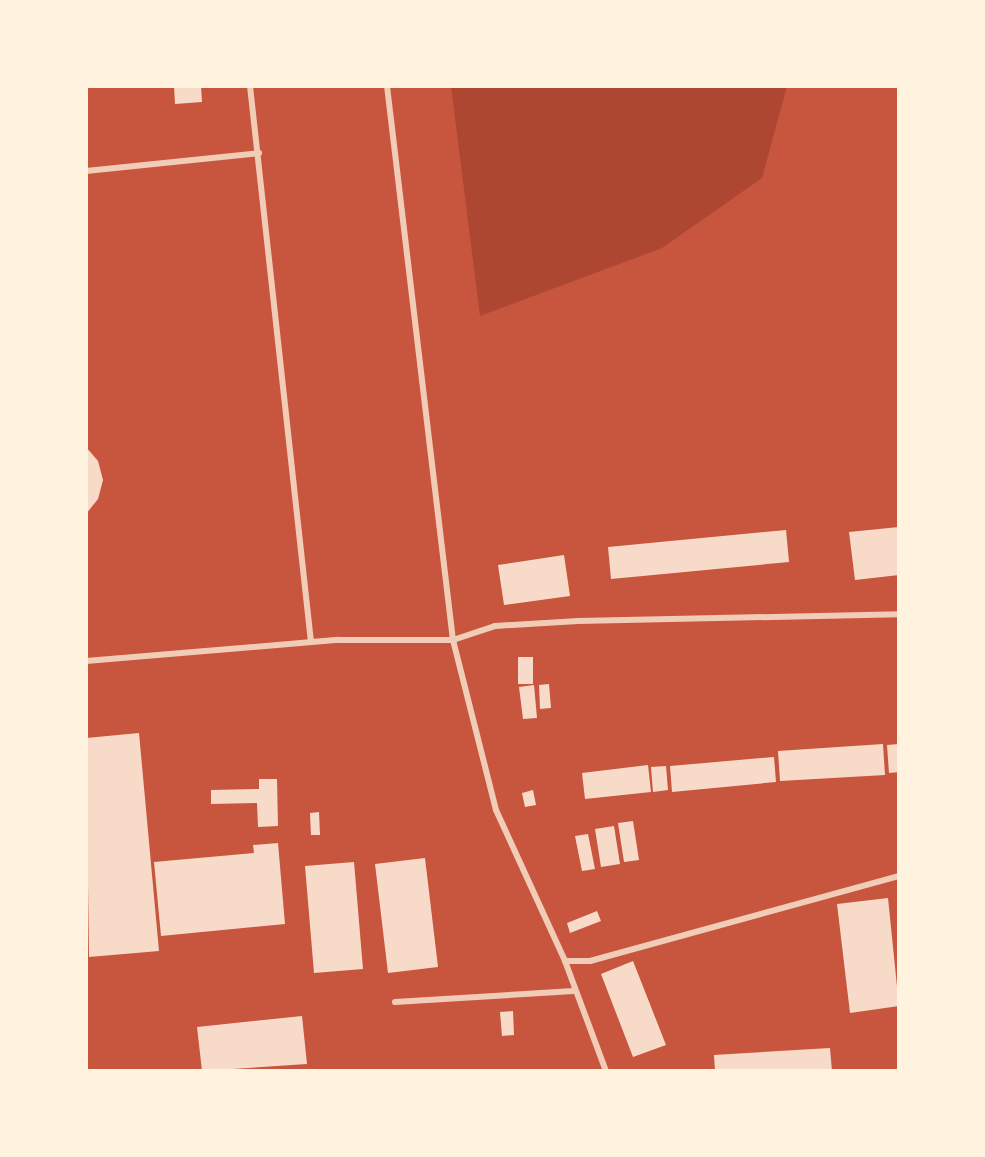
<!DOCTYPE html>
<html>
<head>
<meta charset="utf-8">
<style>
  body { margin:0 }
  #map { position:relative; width:985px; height:1157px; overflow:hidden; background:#c8553d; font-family:"IBM Plex Sans",sans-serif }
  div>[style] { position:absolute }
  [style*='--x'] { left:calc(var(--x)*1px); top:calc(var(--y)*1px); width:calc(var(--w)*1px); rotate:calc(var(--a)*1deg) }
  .green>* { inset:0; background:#ae4732 }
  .building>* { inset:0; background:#f7dbc8 }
  .service>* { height:6px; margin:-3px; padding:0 3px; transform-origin:3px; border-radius:3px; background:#f1ccb7 }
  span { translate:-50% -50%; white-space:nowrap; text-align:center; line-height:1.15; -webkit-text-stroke:7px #fff3e0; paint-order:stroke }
  .frame { position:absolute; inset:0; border:88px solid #fff3e0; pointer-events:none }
</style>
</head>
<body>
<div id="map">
  <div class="green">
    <i style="clip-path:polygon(451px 86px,787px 86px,762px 178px,662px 248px,480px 316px)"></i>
  </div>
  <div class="building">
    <i style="clip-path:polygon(174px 86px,201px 86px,202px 102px,175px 104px)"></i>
    <i style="clip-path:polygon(86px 447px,98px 461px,103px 480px,98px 499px,86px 514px)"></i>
    <i style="clip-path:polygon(899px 527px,899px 575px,855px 580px,849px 532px)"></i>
    <i style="clip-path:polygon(786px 530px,789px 562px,611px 579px,608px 547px)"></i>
    <i style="clip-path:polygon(564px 555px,570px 596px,504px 605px,498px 565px)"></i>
    <i style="clip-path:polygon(518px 657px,533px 657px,533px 684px,518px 684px)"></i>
    <i style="clip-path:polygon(549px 684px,551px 708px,540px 709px,539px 685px)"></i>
    <i style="clip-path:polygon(534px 685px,537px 718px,523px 719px,519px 687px)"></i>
    <i style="clip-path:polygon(139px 733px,159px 951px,89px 957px,86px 738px)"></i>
    <i style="clip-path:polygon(883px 744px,885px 775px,780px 781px,778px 751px)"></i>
    <i style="clip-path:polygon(899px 744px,899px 772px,889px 773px,887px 745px)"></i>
    <i style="clip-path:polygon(774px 757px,776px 782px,672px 792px,670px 766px)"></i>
    <i style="clip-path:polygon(648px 765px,651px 792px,585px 799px,582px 773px)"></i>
    <i style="clip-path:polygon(666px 766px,668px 790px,653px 792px,651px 767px)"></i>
    <i style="clip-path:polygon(259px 779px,277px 779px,278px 826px,258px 827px,257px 803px,211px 804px,211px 790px,259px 789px)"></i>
    <i style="clip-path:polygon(533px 790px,536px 805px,525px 807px,522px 793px)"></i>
    <i style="clip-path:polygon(319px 812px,320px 835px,311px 835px,310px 813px)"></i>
    <i style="clip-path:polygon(633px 821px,639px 860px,624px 862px,618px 823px)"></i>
    <i style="clip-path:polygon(614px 826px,620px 864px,601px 867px,595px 829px)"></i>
    <i style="clip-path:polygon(588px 834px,595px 869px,582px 871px,575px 836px)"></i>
    <i style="clip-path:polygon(278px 843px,285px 924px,161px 936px,154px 862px,254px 853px,253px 845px)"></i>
    <i style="clip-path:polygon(425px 858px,438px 967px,388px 973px,375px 864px)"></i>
    <i style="clip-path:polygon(354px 862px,363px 969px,314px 973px,305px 866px)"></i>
    <i style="clip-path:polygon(888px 898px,899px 1006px,850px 1013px,837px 904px)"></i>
    <i style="clip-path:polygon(597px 911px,601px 921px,570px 933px,567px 923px)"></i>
    <i style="clip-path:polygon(633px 961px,666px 1045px,633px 1057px,601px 974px)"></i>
    <i style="clip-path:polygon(513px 1011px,514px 1035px,502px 1036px,500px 1012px)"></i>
    <i style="clip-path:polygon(302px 1016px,307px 1064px,202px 1071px,197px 1027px)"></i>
    <i style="clip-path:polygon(830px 1048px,832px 1071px,715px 1071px,714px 1055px)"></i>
  </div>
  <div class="service">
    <i style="--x:250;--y:86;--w:559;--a:83.74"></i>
    <i style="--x:387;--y:86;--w:558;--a:83.21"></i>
    <i style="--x:453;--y:640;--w:175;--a:75.8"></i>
    <i style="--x:496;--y:810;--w:166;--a:65.4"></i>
    <i style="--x:565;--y:961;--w:117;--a:69.6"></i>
    <i style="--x:86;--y:171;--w:174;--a:-5.9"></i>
    <i style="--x:86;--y:661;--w:253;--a:-4.8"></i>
    <i style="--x:338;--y:640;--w:115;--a:0"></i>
    <i style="--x:453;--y:640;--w:44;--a:-18.4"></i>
    <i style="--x:495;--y:626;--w:83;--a:-3.4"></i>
    <i style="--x:578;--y:621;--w:321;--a:-1.2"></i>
    <i style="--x:565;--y:961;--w:25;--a:0"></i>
    <i style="--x:590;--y:961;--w:320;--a:-15.4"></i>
    <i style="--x:395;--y:1002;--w:179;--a:-3.5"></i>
  </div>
  <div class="frame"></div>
</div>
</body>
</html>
